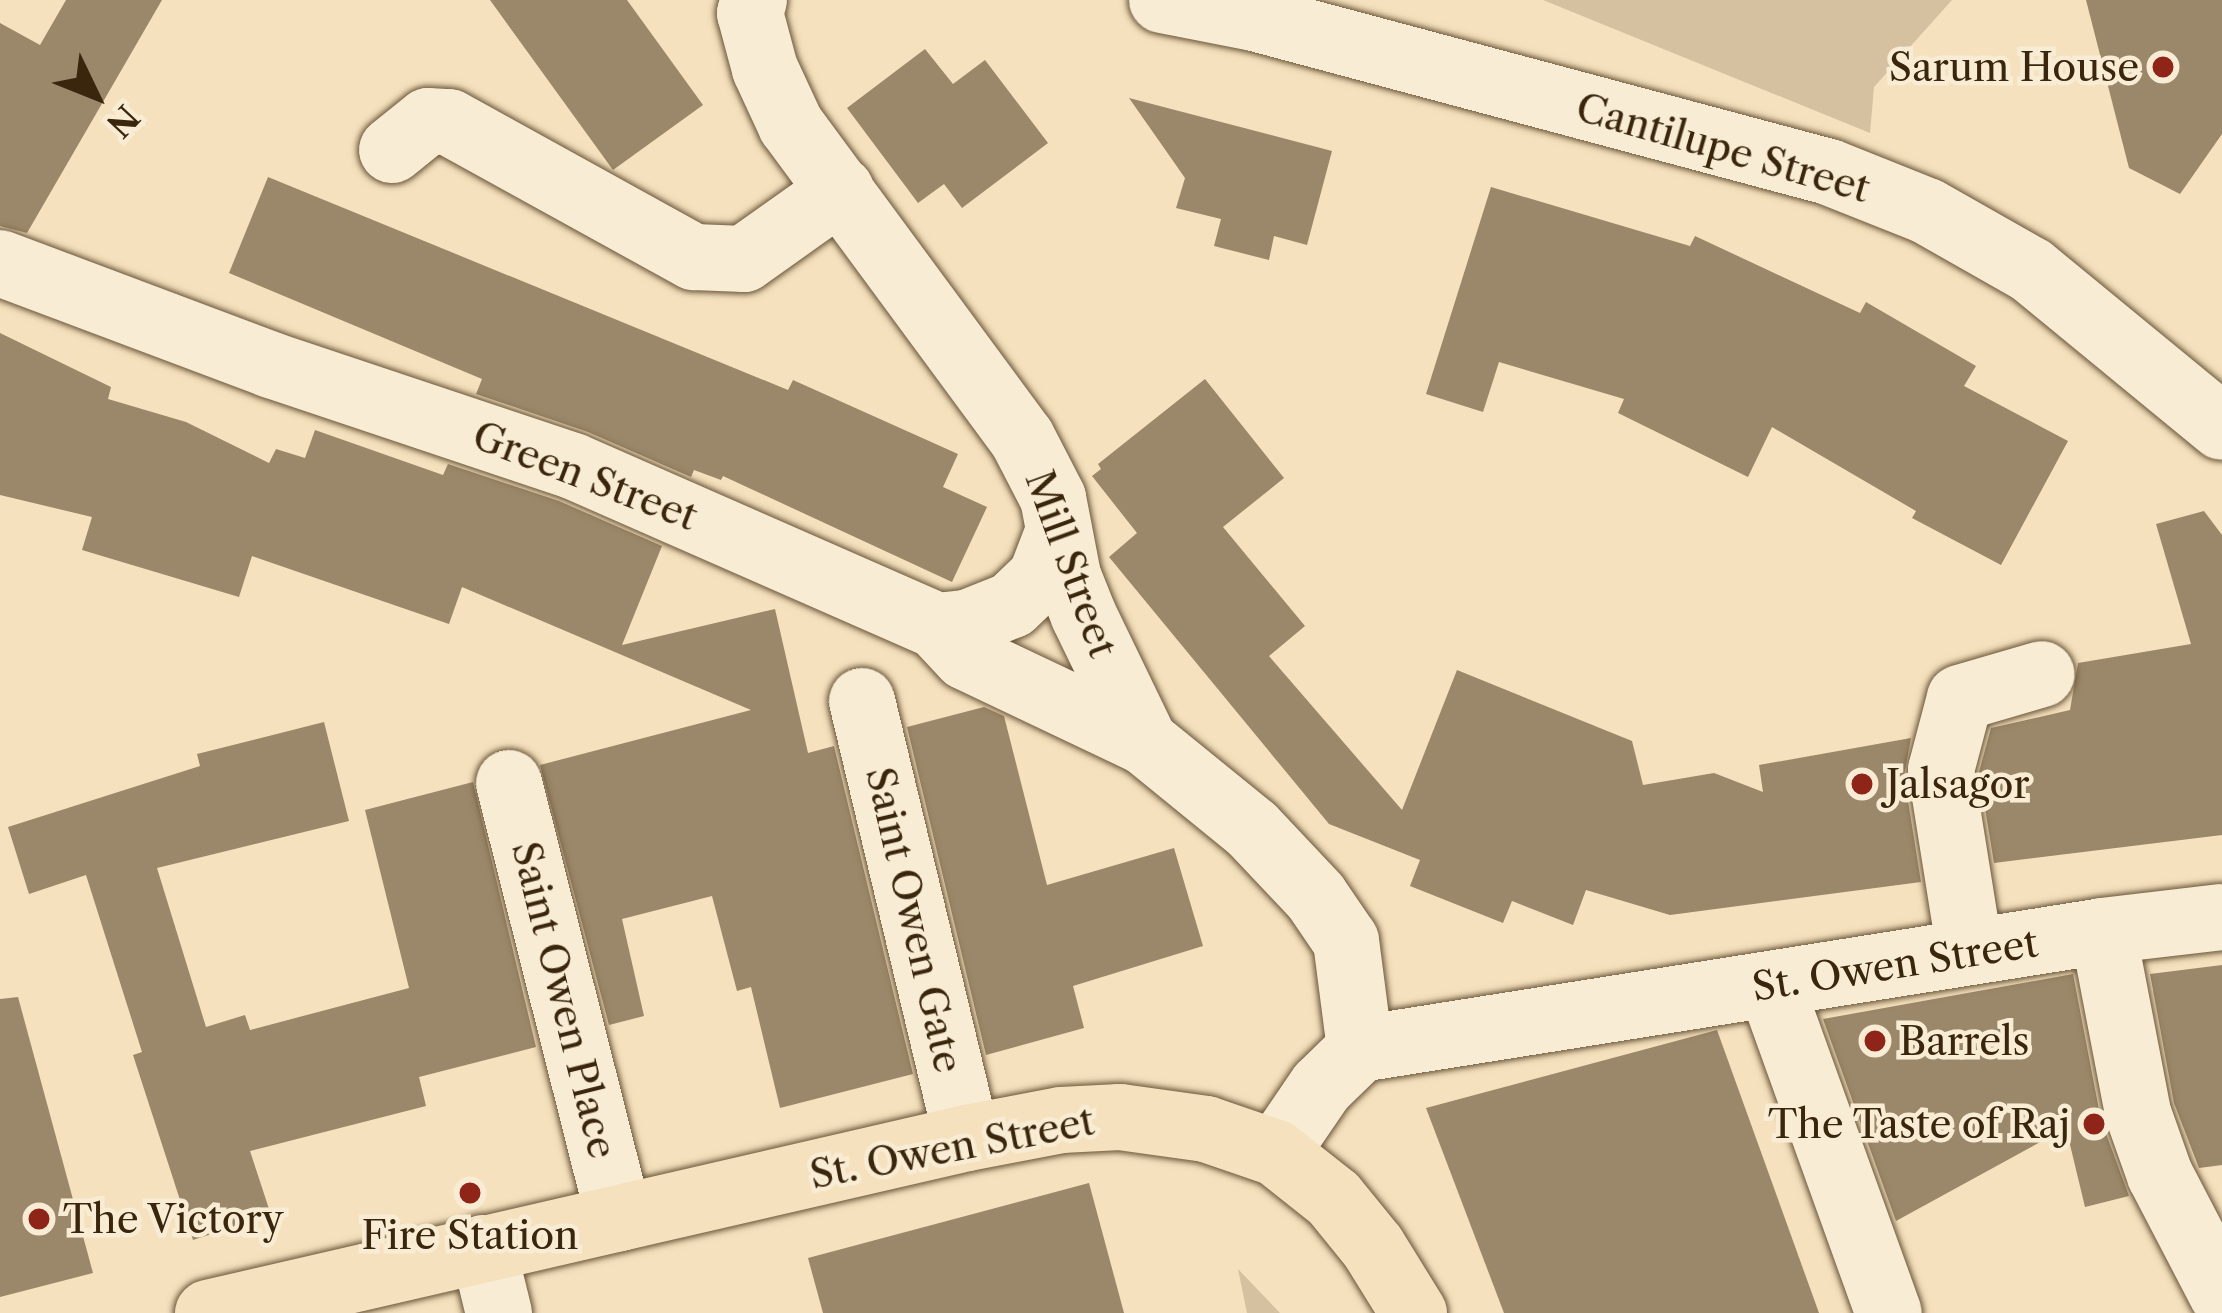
<!DOCTYPE html>
<html>
<head>
<meta charset="utf-8">
<style>
  body { margin:0 }
  #map { position:relative; width:2222px; height:1313px; overflow:hidden; background:#f5e1bd; font-family:"Libre Caslon Text",serif }
  div>[style] { position:absolute }
  [style*='--x'] { left:calc(var(--x)*1px); top:calc(var(--y)*1px); width:calc(var(--w)*1px); rotate:calc(var(--a)*1deg) }
  .green>* { inset:0; background:#d5c19f }
  .building>* { inset:0; background:#9b8769 }
  .roads { filter:drop-shadow(0 0 3px #695539) drop-shadow(0 0 3px #695539) }
  .minor>* { height:66px; margin:-33px; padding:0 33px; transform-origin:33px; border-radius:33px; background:#f8ecd4 }
  .highway>* { height:66px; margin:-33px; padding:0 33px; transform-origin:33px; border-radius:33px; background:#f5e1bd }
  .dots>* { width:33px; height:33px; translate:-50% -50%; box-sizing:border-box; border:6px solid #f8ecd4; border-radius:50% }
  span { translate:-50% -50%; white-space:nowrap; text-align:center; line-height:1.15; -webkit-text-stroke:9px #f8ecd4; paint-order:stroke }
  .poi-label { font-size:39px; color:#3a260d }
  .right { translate:-100% -50%; text-align:right }
  .left { translate:0 -50%; text-align:left }
  .street-label { font-size:39px; color:#3a260d }
  .north { position:absolute; left:36px; top:36px; width:120px; height:120px; -webkit-text-stroke:9px #f8ecd4; paint-order:stroke; rotate:133deg; font-size:33px; font-weight:700; line-height:48px; text-align:center; color:#3a260d }
  .north::after { content:''; display:block; margin:auto; width:42px; height:54px; background:#3a260d; clip-path:polygon(50% 0,100% 100%,50% 72%,0 100%) }
</style>
</head>
<body>
<div id="map">
  <div class="green">
    <i style="clip-path:polygon(1543px 0,1952px 0,1874px 87px,1870px 133px)"></i>
    <i style="clip-path:polygon(1238px 1269px,1280px 1313px,1247px 1313px)"></i>
  </div>
  <div class="building">
    <i style="clip-path:polygon(66px 0,162px 0,27px 233px,0 226px,0 23px,40px 45px)"></i>
    <i style="clip-path:polygon(490px 0,627px 0,703px 105px,613px 170px)"></i>
    <i style="clip-path:polygon(2086px 0,2222px 0,2222px 134px,2180px 194px,2129px 168px)"></i>
    <i style="clip-path:polygon(925px 49px,953px 84px,985px 60px,1048px 143px,962px 208px,944px 184px,918px 203px,847px 108px)"></i>
    <i style="clip-path:polygon(1129px 98px,1332px 151px,1307px 245px,1274px 236px,1269px 260px,1214px 246px,1221px 219px,1176px 208px,1185px 178px)"></i>
    <i style="clip-path:polygon(268px 177px,788px 390px,793px 380px,958px 454px,943px 487px,987px 507px,952px 582px,723px 476px,721px 480px,694px 470px,691px 477px,588px 432px,476px 394px,482px 379px,229px 273px)"></i>
    <i style="clip-path:polygon(1491px 187px,1690px 246px,1695px 236px,1860px 313px,1866px 302px,1976px 366px,1964px 386px,2068px 441px,2001px 565px,1912px 518px,1916px 511px,1772px 427px,1748px 477px,1618px 413px,1624px 399px,1499px 362px,1483px 412px,1426px 394px)"></i>
    <i style="clip-path:polygon(0 333px,111px 387px,108px 399px,186px 422px,269px 463px,276px 449px,305px 458px,315px 430px,443px 475px,448px 464px,559px 501px,662px 546px,622px 645px,775px 609px,808px 753px,834px 746px,913px 1074px,780px 1108px,751px 987px,737px 991px,712px 896px,622px 919px,644px 1016px,609px 1025px,540px 765px,751px 710px,462px 587px,449px 624px,252px 556px,239px 597px,82px 550px,92px 517px,0 495px)"></i>
    <i style="clip-path:polygon(1205px 379px,1284px 478px,1223px 527px,1305px 626px,1269px 656px,1402px 810px,1457px 670px,1632px 741px,1643px 785px,1714px 773px,1763px 792px,1759px 765px,1911px 738px,1904px 776px,1921px 882px,1670px 915px,1586px 890px,1573px 925px,1512px 901px,1503px 923px,1410px 886px,1420px 860px,1329px 824px,1109px 557px,1137px 533px,1092px 476px,1101px 469px,1098px 464px)"></i>
    <i style="clip-path:polygon(2204px 511px,2222px 535px,2222px 835px,1994px 863px,1979px 772px,1991px 728px,2070px 710px,2078px 663px,2191px 644px,2156px 524px)"></i>
    <i style="clip-path:polygon(984px 707px,1004px 716px,1047px 885px,1174px 848px,1203px 946px,1073px 986px,1084px 1028px,986px 1055px,907px 727px)"></i>
    <i style="clip-path:polygon(324px 722px,349px 821px,157px 868px,206px 1027px,245px 1015px,250px 1030px,409px 988px,365px 810px,473px 782px,536px 1047px,419px 1077px,426px 1106px,250px 1151px,271px 1215px,193px 1240px,133px 1055px,142px 1052px,86px 875px,29px 894px,8px 827px,200px 766px,197px 754px)"></i>
    <i style="clip-path:polygon(2222px 965px,2222px 1165px,2199px 1168px,2174px 1103px,2150px 974px)"></i>
    <i style="clip-path:polygon(2073px 974px,2101px 1120px,2129px 1196px,2085px 1207px,2066px 1128px,1896px 1221px,1823px 1019px)"></i>
    <i style="clip-path:polygon(18px 997px,93px 1273px,0 1297px,0 999px)"></i>
    <i style="clip-path:polygon(1717px 1030px,1819px 1313px,1504px 1313px,1426px 1108px)"></i>
    <i style="clip-path:polygon(1089px 1183px,1124px 1313px,823px 1313px,808px 1258px)"></i>
  </div>
  <div class="roads">
    <div class="minor">
      <i style="--x:754;--y:0;--w:14;--a:107"></i>
      <i style="--x:750;--y:13;--w:58;--a:75"></i>
      <i style="--x:765;--y:69;--w:62;--a:65.1"></i>
      <i style="--x:791;--y:125;--w:389;--a:53.6"></i>
      <i style="--x:1022;--y:438;--w:68;--a:62.7"></i>
      <i style="--x:1053;--y:498;--w:79;--a:79.1"></i>
      <i style="--x:1068;--y:576;--w:43;--a:68.2"></i>
      <i style="--x:1084;--y:616;--w:140;--a:64.2"></i>
      <i style="--x:1145;--y:742;--w:138;--a:39.1"></i>
      <i style="--x:1252;--y:829;--w:93;--a:46.7"></i>
      <i style="--x:1316;--y:897;--w:53;--a:55.7"></i>
      <i style="--x:1346;--y:941;--w:109;--a:82.6"></i>
      <i style="--x:1162;--y:0;--w:94;--a:11.1"></i>
      <i style="--x:1254;--y:18;--w:595;--a:14.99"></i>
      <i style="--x:1829;--y:172;--w:105;--a:21.7"></i>
      <i style="--x:1927;--y:211;--w:120;--a:29.6"></i>
      <i style="--x:2031;--y:270;--w:247;--a:39.4"></i>
      <i style="--x:392;--y:150;--w:46;--a:-38.9"></i>
      <i style="--x:428;--y:121;--w:21;--a:3"></i>
      <i style="--x:449;--y:122;--w:280;--a:28.9"></i>
      <i style="--x:694;--y:257;--w:50;--a:2.3"></i>
      <i style="--x:744;--y:259;--w:119;--a:-35.4"></i>
      <i style="--x:0;--y:263;--w:290;--a:20.6"></i>
      <i style="--x:271;--y:365;--w:318;--a:18.5"></i>
      <i style="--x:573;--y:466;--w:398;--a:23.7"></i>
      <i style="--x:937;--y:626;--w:42;--a:46.9"></i>
      <i style="--x:966;--y:657;--w:198;--a:25.4"></i>
      <i style="--x:937;--y:626;--w:30;--a:-6"></i>
      <i style="--x:967;--y:623;--w:48;--a:-21.8"></i>
      <i style="--x:1012;--y:605;--w:40;--a:-44"></i>
      <i style="--x:1041;--y:577;--w:50;--a:-69"></i>
      <i style="--x:862;--y:701;--w:449;--a:76.5"></i>
      <i style="--x:509;--y:783;--w:449;--a:75.8"></i>
      <i style="--x:2103;--y:931;--w:185;--a:79.1"></i>
      <i style="--x:2138;--y:1113;--w:66;--a:70.5"></i>
      <i style="--x:2160;--y:1175;--w:134;--a:62.5"></i>
      <i style="--x:1970;--y:952;--w:184;--a:-99.1"></i>
      <i style="--x:1941;--y:770;--w:74;--a:-75.2"></i>
      <i style="--x:1960;--y:698;--w:85;--a:-16.3"></i>
      <i style="--x:1771;--y:986;--w:348;--a:70.2"></i>
      <i style="--x:1276;--y:1153;--w:80;--a:-55.7"></i>
      <i style="--x:1321;--y:1087;--w:54;--a:-44.3"></i>
      <i style="--x:1360;--y:1049;--w:752;--a:-9.02"></i>
      <i style="--x:2103;--y:931;--w:120;--a:-6.7"></i>
      <i style="--x:483;--y:1248;--w:67;--a:76.2"></i>
    </div>
    <div class="highway">
      <i style="--x:208;--y:1313;--w:779;--a:-12.98"></i>
      <i style="--x:967;--y:1138;--w:96;--a:-10.8"></i>
      <i style="--x:1061;--y:1120;--w:59;--a:-2.9"></i>
      <i style="--x:1120;--y:1117;--w:87;--a:7.9"></i>
      <i style="--x:1206;--y:1129;--w:74;--a:18.9"></i>
      <i style="--x:1276;--y:1153;--w:74;--a:38.4"></i>
      <i style="--x:1334;--y:1199;--w:62;--a:50.9"></i>
      <i style="--x:1373;--y:1247;--w:78;--a:58.2"></i>
    </div>
  </div>
  <div class="dots">
    <i style="left:2163px;top:67px;background:#8f2418"></i>
    <i style="left:1862px;top:784px;background:#8f2418"></i>
    <i style="left:1875px;top:1041px;background:#8f2418"></i>
    <i style="left:2094px;top:1124px;background:#8f2418"></i>
    <i style="left:470px;top:1193px;background:#8f2418"></i>
    <i style="left:39px;top:1219px;background:#8f2418"></i>
  </div>
  <div class="poi-label">
    <span class="right" style="left:2139px;top:67px">Sarum House</span>
    <span class="left" style="left:1886px;top:784px">Jalsagor</span>
    <span class="left" style="left:1899px;top:1041px">Barrels</span>
    <span class="right" style="left:2070px;top:1124px">The Taste of Raj</span>
    <span class="left" style="left:63px;top:1219px">The Victory</span>
    <span style="left:470px;top:1235px">Fire Station</span>
  </div>
  <div class="street-label">
    <span style="left:1723px;top:148px;rotate:16deg">Cantilupe Street</span>
    <span style="left:585px;top:476px;rotate:21deg">Green Street</span>
    <span style="left:1071px;top:564px;rotate:70deg">Mill Street</span>
    <span style="left:914px;top:920px;rotate:77deg">Saint Owen Gate</span>
    <span style="left:1895px;top:965px;rotate:-9deg">St. Owen Street</span>
    <span style="left:564px;top:1000px;rotate:76deg">Saint Owen Place</span>
    <span style="left:952px;top:1148px;rotate:-11deg">St. Owen Street</span>
  </div>
  <div class="north">N</div>
</div>
</body>
</html>
